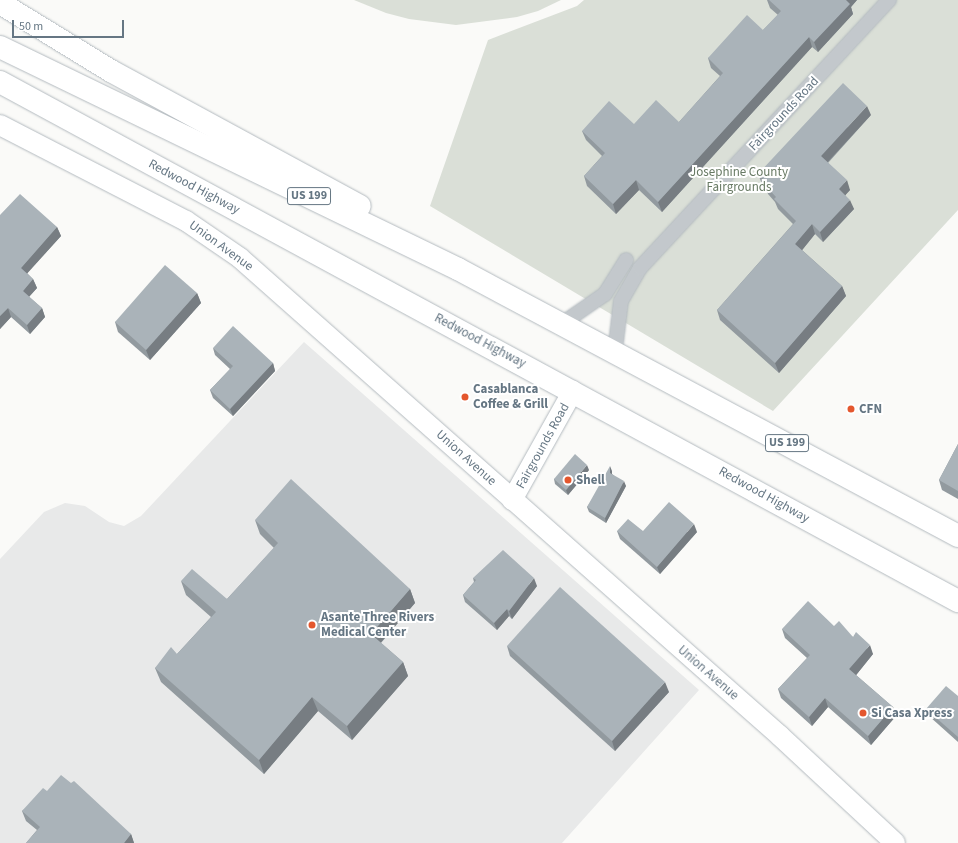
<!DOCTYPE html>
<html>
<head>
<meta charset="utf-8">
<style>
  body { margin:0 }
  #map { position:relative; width:958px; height:843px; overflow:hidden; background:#fafaf8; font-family:"Source Sans 3",sans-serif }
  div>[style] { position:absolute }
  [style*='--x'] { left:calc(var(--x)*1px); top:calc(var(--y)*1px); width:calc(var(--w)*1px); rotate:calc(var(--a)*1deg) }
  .built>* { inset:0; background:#e8e9e9 }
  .green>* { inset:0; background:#dadfd7 }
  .roads { filter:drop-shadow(0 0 1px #b3babf) drop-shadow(0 0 1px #b3babf) }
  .street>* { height:14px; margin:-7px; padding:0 7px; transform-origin:7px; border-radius:7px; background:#c3c8cc }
  .secondary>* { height:20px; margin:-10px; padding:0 10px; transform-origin:10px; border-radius:10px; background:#fff }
  .highway>* { height:22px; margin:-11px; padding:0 11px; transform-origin:11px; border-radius:11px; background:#fff }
  .wall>* { inset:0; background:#929a9f }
  .shaded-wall>* { inset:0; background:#777d82 }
  .building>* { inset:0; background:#aab3b9 }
  .dots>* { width:11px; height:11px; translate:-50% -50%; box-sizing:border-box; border:2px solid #fff; border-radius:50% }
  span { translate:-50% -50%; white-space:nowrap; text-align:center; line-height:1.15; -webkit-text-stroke:4px #fff; paint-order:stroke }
  .shield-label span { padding:1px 3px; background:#fff; border:1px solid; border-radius:3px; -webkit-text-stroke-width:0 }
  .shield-label { font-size:12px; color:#657683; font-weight:700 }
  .street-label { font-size:13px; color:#657683 }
  .park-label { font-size:13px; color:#687a64 }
  .poi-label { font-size:13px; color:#657683; font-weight:700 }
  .left { translate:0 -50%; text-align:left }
  .scale { position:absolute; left:12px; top:20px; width:112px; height:18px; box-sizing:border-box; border:2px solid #657683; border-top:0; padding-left:5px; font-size:12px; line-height:14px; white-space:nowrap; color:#657683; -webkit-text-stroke:3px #fff; paint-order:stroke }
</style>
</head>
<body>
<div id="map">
  <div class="built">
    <i style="clip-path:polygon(304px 342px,699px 690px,562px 843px,0 843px,0 559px,44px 512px,65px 503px,85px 506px,109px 522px,124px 526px,141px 516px)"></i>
  </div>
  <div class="green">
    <i style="clip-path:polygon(354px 0,561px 0,538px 11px,517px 17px,456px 25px,409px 19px,386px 13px)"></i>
    <i style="clip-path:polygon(584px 0,958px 0,958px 210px,773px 411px,430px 206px,488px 40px,577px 6px)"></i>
  </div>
  <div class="roads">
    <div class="street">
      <i style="--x:563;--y:323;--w:51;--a:-34.6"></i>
      <i style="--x:605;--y:294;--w:40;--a:-58"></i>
      <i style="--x:615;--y:351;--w:50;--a:-83.2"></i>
      <i style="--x:621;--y:301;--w:38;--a:-60"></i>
      <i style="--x:640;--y:268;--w:366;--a:-47.1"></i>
    </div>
    <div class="secondary">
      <i style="--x:0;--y:125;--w:209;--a:27.3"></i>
      <i style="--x:186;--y:221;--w:65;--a:34.4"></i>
      <i style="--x:240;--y:258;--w:721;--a:41.51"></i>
      <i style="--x:780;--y:736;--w:157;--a:42.9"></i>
      <i style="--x:512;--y:500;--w:125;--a:-60.8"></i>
    </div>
    <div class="highway">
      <i style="--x:0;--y:3;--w:130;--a:31.5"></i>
      <i style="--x:111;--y:71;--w:283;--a:28.5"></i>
      <i style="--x:0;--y:47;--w:509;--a:25.86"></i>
      <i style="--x:458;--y:269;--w:567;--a:28.1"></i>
      <i style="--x:0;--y:82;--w:1090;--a:28.45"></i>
    </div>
  </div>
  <div class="wall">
    <i style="clip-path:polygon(767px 0,857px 0,851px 7px,853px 14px,818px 52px,812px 47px,662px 212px,639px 190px,616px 214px,587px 186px,584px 176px,602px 156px,586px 140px,582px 131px,634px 124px,679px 122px,720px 76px,711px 68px,708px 58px,763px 30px,778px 15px,770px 8px)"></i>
    <i style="clip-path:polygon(871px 115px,828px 163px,850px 190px,845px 195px,854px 209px,823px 242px,815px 234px,802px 250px,842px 286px,846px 296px,779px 373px,720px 320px,717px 310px,793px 224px,778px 209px,775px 202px,768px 194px,766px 188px,762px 184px,758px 174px)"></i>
    <i style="clip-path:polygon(0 215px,57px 227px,61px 236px,27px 273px,33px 279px,37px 288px,29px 297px,42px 308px,45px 317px,30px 334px,11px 317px,0 329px)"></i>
    <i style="clip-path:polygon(197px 293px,201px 303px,150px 360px,118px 332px,115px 322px)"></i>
    <i style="clip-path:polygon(213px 348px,273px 363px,275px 371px,233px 416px,213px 398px,210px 390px,230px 369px,215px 355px)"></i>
    <i style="clip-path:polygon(958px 444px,958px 499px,942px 490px,939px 480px)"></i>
    <i style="clip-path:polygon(589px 470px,568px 495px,555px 484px,554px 479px)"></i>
    <i style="clip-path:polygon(612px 471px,612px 474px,626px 486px,606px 523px,589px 512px,587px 507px)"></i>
    <i style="clip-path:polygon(255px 520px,410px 589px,415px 603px,381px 643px,403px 662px,408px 676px,352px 740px,318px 711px,264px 774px,161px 682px,155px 668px,177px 654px,211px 617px,186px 595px,181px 581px,227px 599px,274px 548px,260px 534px)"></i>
    <i style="clip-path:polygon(617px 531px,697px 532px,660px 574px,620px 539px)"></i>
    <i style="clip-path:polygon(473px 578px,537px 586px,512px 619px,509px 616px,497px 630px,465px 602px,463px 595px,474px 582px)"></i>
    <i style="clip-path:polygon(834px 626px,853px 637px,873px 654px,856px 675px,893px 707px,896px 716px,871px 745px,828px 707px,812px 726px,781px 698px,778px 689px,807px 658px,785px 638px,782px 629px)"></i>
    <i style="clip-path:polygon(507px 646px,669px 692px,615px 751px,510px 656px)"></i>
    <i style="clip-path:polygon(958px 696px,958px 742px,929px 716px,926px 709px)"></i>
    <i style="clip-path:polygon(47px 791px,131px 834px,134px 843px,26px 843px,37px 830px,26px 821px,22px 811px)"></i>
  </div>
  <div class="shaded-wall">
    <i style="clip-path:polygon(845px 0,857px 0,851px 7px,853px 14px,818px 52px,814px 42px)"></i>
    <i style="clip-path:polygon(809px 37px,812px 47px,662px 212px,658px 202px)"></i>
    <i style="clip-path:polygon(867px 106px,871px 115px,824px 166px,821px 156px)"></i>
    <i style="clip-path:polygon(636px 180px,639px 190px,616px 214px,613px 204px)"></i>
    <i style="clip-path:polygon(847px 180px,850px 190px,842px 199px,839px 189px)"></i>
    <i style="clip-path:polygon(850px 200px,854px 209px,823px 242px,820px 232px)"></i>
    <i style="clip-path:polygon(812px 224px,815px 234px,799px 254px,795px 244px)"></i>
    <i style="clip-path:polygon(57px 227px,61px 236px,24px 277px,21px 268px)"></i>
    <i style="clip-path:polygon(33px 279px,37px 288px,26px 300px,23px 291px)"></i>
    <i style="clip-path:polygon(842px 286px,846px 296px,779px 373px,775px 363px)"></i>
    <i style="clip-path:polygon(197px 293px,201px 303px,150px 360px,146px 350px)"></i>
    <i style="clip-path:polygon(8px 308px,11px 317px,0 329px,0 316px)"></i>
    <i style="clip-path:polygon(42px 308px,45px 317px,30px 334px,27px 325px)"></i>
    <i style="clip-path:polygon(273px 363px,275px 371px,233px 416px,230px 409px)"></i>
    <i style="clip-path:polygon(587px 465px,589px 470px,568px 495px,566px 490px)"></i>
    <i style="clip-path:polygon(610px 466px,612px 471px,612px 478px,610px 473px)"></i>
    <i style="clip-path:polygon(624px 481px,626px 486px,606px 523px,605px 518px)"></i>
    <i style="clip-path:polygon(694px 524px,697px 532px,660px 574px,657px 567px)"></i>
    <i style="clip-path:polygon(534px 578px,537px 586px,512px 619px,509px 611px)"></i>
    <i style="clip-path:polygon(410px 589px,415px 603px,376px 648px,371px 634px)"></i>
    <i style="clip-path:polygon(507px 609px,509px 616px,497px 630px,494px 623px)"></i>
    <i style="clip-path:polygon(870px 645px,873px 654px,853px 679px,849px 669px)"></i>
    <i style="clip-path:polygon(403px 662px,408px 676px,352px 740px,347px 726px)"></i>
    <i style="clip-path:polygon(665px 682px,669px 692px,615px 751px,612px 741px)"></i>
    <i style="clip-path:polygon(312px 697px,318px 711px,264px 774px,259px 760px)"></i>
    <i style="clip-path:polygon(825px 698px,828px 707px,812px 726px,809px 717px)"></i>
    <i style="clip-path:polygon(893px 707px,896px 716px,871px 745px,868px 736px)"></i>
    <i style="clip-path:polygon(131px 834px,134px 843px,124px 843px)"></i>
  </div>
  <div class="building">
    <i style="clip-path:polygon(769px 0,846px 0,850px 4px,814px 42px,809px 37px,658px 202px,636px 180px,613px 204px,584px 176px,605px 153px,582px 131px,609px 101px,634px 124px,656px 100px,679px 122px,723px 73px,708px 58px,747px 15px,763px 30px,781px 11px)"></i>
    <i style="clip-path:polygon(843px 83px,867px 106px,821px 156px,847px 180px,839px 189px,850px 200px,820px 232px,812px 224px,795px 244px,842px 286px,775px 363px,717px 310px,796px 221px,774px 199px,776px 197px,765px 185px,767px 182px,758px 174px)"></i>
    <i style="clip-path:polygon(20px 194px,57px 227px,21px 268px,33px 279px,23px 291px,42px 308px,27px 325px,8px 308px,0 316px,0 215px)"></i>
    <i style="clip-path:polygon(165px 265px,197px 293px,146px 350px,115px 322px)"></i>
    <i style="clip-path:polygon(233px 326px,273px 363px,230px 409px,210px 390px,233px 366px,213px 348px)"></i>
    <i style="clip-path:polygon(958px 444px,958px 491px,939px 480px)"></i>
    <i style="clip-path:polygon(575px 454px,587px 465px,566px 490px,554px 479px)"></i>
    <i style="clip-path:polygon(610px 466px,610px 473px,624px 481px,605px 518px,587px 507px)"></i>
    <i style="clip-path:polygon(291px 479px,410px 589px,371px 634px,403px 662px,347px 726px,312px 697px,259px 760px,155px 668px,171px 647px,177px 654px,216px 612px,181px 581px,192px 569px,227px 599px,278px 543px,255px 520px)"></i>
    <i style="clip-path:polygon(669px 502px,694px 524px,657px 567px,617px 531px,628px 519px,643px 531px)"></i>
    <i style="clip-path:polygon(503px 550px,534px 578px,509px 611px,507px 609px,494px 623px,463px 595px,476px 580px,473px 578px)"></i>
    <i style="clip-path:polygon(560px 587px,665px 682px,612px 741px,507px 646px)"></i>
    <i style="clip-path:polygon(808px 601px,834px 626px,839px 621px,853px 637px,856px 632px,870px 645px,849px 669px,893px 707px,868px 736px,825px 698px,809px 717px,778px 689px,810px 655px,782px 629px)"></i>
    <i style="clip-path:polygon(946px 686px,958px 696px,958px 737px,926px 709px)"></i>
    <i style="clip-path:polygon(61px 775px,71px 783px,74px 781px,131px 834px,124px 843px,26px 843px,40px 827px,22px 811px,43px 788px,47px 791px)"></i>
  </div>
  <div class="dots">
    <i style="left:465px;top:397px;background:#e4572e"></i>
    <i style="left:851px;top:409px;background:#e4572e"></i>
    <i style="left:568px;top:480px;background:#e4572e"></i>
    <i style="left:312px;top:625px;background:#e4572e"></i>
    <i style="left:863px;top:713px;background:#e4572e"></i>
  </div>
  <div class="shield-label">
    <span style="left:309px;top:196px">US 199</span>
    <span style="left:787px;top:443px">US 199</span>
  </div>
  <div class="street-label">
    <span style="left:784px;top:114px;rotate:-47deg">Fairgrounds Road</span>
    <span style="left:194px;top:187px;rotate:28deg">Redwood Highway</span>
    <span style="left:221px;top:246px;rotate:36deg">Union Avenue</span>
    <span style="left:480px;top:341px;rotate:28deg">Redwood Highway</span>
    <span style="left:543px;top:446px;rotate:-61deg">Fairgrounds Road</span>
    <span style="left:466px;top:458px;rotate:42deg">Union Avenue</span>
    <span style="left:764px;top:495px;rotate:29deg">Redwood Highway</span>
    <span style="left:708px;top:673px;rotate:41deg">Union Avenue</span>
  </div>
  <div class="park-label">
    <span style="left:739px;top:180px">Josephine County<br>Fairgrounds</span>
  </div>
  <div class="poi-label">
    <span class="left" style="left:473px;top:397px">Casablanca<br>Coffee &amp; Grill</span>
    <span class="left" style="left:859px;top:409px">CFN</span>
    <span class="left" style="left:576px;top:480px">Shell</span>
    <span class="left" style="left:321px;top:625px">Asante Three Rivers<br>Medical Center</span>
    <span class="left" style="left:871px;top:713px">Si Casa Xpress</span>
  </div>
  <div class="scale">50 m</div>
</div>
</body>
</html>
